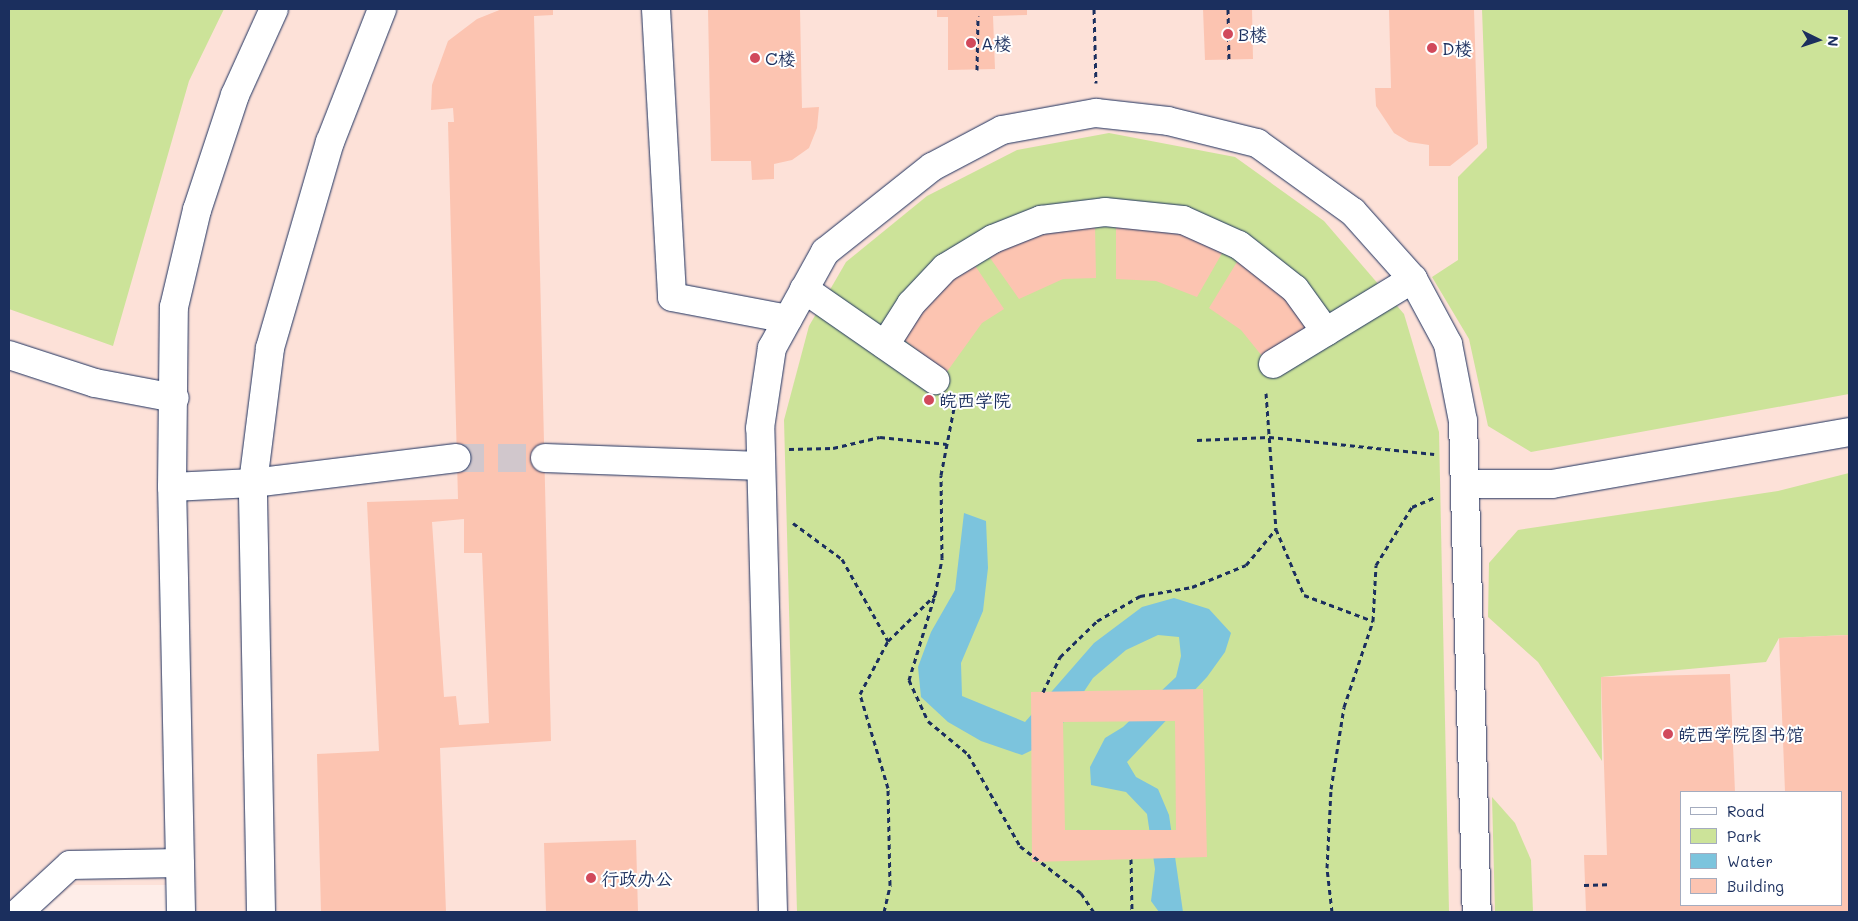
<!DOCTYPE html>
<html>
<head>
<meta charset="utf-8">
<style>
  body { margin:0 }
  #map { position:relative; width:1858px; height:921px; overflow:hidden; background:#feede8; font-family:Mali,"LXGW WenKai TC",sans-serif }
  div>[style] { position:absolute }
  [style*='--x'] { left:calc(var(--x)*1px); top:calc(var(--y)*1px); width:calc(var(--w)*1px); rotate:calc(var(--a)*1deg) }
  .built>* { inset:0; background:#fde1d8 }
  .green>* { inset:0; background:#cce399 }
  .water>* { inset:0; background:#7cc4dd }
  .building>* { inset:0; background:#fcc4b1 }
  .minor-tunnel>* { height:28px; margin-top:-14px; transform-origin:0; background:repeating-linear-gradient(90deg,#d1c7cc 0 28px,transparent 0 42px) }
  .path>* { height:3px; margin-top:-1.5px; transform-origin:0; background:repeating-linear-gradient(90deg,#1b2f5e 0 5px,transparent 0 9px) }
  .roads { filter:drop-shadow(0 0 1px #1b2f5e) drop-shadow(0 0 1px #1b2f5e) }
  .minor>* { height:28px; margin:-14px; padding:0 14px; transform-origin:14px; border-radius:14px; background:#fff }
  .dots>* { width:14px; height:14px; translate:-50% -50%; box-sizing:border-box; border:2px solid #fff; border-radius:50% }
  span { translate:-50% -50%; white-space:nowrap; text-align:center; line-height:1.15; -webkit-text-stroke:4px #fff; paint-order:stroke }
  .poi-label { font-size:18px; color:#1b2f5e }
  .left { translate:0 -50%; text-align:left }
  .frame { position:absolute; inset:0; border:10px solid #1b2f5e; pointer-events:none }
  .legend { position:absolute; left:1680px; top:791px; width:162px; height:115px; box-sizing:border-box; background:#fff; border:1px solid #a4acbf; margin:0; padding:6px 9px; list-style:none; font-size:15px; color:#1b2f5e }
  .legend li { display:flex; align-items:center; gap:10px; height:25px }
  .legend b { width:25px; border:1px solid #a4acbf }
  .north { position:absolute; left:1793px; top:15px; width:50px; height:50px; -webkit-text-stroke:4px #fff; paint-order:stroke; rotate:94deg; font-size:14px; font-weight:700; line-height:20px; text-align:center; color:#1b2f5e }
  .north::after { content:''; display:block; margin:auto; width:18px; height:22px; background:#1b2f5e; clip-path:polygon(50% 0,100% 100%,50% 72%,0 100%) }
</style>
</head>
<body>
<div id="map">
  <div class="built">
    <i style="clip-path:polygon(evenodd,9px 9px,1849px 9px,1849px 912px,167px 912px,167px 885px,73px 885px,41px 912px,9px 912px,9px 9px,1682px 792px,1842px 792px,1842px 905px,1682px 905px,1682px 792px)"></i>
  </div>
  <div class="green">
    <i style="clip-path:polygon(9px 9px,224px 9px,189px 81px,113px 346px,9px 309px)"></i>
    <i style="clip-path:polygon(1482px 9px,1849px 9px,1849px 394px,1531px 452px,1488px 426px,1469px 339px,1432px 277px,1458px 260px,1458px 177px,1487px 148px)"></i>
    <i style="clip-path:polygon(1109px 133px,1235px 157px,1324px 221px,1404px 314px,1439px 432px,1449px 912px,797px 912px,784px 420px,809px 326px,846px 262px,927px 196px,1017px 150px)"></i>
    <i style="clip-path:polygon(1849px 473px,1849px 635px,1779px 638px,1766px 662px,1601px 677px,1602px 761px,1538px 662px,1488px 617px,1489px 563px,1518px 530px,1778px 491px)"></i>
    <i style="clip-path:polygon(1492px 797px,1515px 823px,1531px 860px,1533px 912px,1495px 912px)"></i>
  </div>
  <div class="water">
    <i style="clip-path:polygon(964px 513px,986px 521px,988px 568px,983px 611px,961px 663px,962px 696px,1025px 722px,1094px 643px,1142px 607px,1174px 598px,1209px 609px,1231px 633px,1225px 652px,1207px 677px,1127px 762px,1136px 777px,1158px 789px,1169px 815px,1183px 912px,1159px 912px,1151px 901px,1155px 869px,1147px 814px,1126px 792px,1091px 785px,1090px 767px,1105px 738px,1123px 727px,1176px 677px,1181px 656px,1179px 637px,1158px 635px,1126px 650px,1093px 678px,1051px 741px,1022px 755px,981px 741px,948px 722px,921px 697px,918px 667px,931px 632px,955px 590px)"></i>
  </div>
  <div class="building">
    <i style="clip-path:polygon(evenodd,502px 9px,553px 9px,553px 15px,534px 16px,551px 741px,440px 748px,446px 912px,321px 912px,317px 754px,379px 751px,367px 502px,458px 499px,448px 122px,454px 122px,453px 108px,431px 110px,432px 85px,448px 41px,477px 19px,502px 9px,464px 519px,464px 553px,482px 553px,489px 723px,459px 725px,456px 696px,444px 697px,432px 522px,464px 519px)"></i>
    <i style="clip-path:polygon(708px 9px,800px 9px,802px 108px,819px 107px,817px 128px,809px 148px,792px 160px,774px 164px,774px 179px,752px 180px,751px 161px,711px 161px)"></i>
    <i style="clip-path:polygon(937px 9px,1027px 9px,1027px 15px,993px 16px,995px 69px,948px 70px,948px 17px,937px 17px)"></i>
    <i style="clip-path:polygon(1203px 9px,1252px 9px,1253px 59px,1205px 60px)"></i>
    <i style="clip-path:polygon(1389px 9px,1474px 9px,1478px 144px,1450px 166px,1429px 166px,1429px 145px,1409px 142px,1394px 133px,1376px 106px,1375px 88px,1391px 88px)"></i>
    <i style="clip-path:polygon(1116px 222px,1188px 232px,1225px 248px,1197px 297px,1156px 281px,1116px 279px)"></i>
    <i style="clip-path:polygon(1095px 224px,1096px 278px,1063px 279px,1019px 299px,988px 255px,1017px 238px)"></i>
    <i style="clip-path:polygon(1240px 257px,1265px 274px,1313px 328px,1262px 356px,1241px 330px,1209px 308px)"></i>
    <i style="clip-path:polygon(972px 261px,1004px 309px,982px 323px,946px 373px,903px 339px,945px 280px)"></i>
    <i style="clip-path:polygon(1849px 635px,1849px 912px,1586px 912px,1584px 855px,1607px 855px,1601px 677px,1730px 674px,1735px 792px,1682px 792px,1682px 905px,1842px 905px,1842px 792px,1785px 792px,1779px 638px)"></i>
    <i style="clip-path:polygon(evenodd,1203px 689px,1207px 857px,1032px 862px,1031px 692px,1203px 689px,1175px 721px,1176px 830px,1065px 830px,1063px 722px,1175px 721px)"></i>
    <i style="clip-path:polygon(636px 840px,638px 912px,546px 912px,544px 843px)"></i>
  </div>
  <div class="minor-tunnel">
    <i style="--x:456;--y:458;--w:89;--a:0"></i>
  </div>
  <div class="path">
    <i style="--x:1094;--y:9;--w:74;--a:88.5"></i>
    <i style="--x:1228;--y:9;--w:51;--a:88.9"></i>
    <i style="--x:977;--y:70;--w:54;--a:-88.9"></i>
    <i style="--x:1266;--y:393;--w:136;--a:85.8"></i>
    <i style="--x:1276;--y:529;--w:72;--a:67"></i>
    <i style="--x:1304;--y:595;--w:74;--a:20.6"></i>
    <i style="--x:1197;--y:440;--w:72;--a:-2.4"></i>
    <i style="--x:1269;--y:437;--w:166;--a:5.9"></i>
    <i style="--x:789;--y:449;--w:44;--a:-1.3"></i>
    <i style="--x:833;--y:448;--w:48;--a:-13.2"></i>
    <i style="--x:880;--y:437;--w:67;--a:6"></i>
    <i style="--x:793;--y:523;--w:61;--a:36.3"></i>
    <i style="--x:842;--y:559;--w:94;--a:60.7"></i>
    <i style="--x:934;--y:598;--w:86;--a:107"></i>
    <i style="--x:909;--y:680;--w:45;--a:65.1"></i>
    <i style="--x:928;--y:721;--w:52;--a:39.5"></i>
    <i style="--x:968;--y:754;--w:106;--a:60.5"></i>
    <i style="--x:1020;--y:846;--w:77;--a:37.6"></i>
    <i style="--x:1081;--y:893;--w:23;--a:56"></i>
    <i style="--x:1043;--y:692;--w:39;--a:-64"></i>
    <i style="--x:1060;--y:657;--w:52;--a:-44.2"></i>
    <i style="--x:1097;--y:621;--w:50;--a:-30.2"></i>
    <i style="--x:1140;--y:596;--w:53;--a:-9.8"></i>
    <i style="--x:1192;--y:587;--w:58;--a:-22.2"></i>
    <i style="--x:1246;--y:565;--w:47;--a:-50.2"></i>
    <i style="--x:1131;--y:859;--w:53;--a:88.9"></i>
    <i style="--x:1584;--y:885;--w:24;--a:-2"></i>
    <i style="--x:884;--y:912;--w:28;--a:-77"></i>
    <i style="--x:890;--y:885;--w:97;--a:-91.2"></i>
    <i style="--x:888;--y:788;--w:98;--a:-106.6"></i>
    <i style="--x:860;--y:694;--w:60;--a:-62.2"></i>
    <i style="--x:888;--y:641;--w:66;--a:-44.4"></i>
    <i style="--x:935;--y:595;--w:38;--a:-79"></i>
    <i style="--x:942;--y:558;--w:83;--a:-90.7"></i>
    <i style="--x:941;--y:475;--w:73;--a:-79"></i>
    <i style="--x:1332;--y:912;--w:44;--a:-96.5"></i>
    <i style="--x:1327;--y:868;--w:79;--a:-87.1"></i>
    <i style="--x:1331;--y:789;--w:83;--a:-81"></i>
    <i style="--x:1344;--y:707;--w:91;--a:-71.4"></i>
    <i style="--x:1373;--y:621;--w:56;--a:-86.9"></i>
    <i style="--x:1376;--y:565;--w:68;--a:-58.2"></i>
    <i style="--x:1412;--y:507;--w:25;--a:-23"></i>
  </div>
  <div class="roads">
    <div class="minor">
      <i style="--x:656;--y:9;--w:288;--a:86.8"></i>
      <i style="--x:672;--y:297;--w:118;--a:10.7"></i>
      <i style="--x:804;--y:289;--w:160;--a:34.8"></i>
      <i style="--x:885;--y:345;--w:49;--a:-57.6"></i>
      <i style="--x:911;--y:304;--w:50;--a:-46.6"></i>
      <i style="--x:945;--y:268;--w:56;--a:-31.1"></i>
      <i style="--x:993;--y:239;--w:52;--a:-21.6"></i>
      <i style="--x:1041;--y:220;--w:64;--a:-7.1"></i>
      <i style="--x:1105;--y:212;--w:78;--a:5.9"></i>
      <i style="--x:1183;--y:220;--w:61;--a:24.1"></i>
      <i style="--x:1239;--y:245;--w:71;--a:38.2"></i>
      <i style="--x:1295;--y:289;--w:53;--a:54.2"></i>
      <i style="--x:9;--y:355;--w:90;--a:18"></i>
      <i style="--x:95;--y:383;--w:81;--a:10.6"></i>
      <i style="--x:1273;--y:364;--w:164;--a:-31.3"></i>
      <i style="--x:545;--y:458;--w:216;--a:2.1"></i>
      <i style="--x:1465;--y:484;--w:87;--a:0"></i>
      <i style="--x:1552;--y:484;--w:302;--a:-9.9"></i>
      <i style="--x:172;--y:487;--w:81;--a:-2.8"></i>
      <i style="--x:253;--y:483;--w:205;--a:-7"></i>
      <i style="--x:19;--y:912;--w:69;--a:-42.7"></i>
      <i style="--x:70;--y:865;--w:110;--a:-1"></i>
      <i style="--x:181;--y:912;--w:425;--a:-91.2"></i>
      <i style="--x:172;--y:487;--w:180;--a:-89.4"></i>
      <i style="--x:174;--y:307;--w:100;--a:-76.7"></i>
      <i style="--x:197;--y:210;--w:121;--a:-71.7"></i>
      <i style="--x:235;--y:95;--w:94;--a:-65.6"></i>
      <i style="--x:261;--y:912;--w:429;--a:-91.1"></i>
      <i style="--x:253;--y:483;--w:136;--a:-82.8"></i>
      <i style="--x:270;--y:348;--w:215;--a:-73.8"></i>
      <i style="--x:330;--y:142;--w:143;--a:-68.6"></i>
      <i style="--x:773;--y:912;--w:484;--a:-91.5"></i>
      <i style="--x:760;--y:428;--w:81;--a:-81.5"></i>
      <i style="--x:772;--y:348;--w:110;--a:-61.1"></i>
      <i style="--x:825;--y:252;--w:137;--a:-38.5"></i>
      <i style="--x:932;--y:167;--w:79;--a:-27.9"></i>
      <i style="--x:1002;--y:130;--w:96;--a:-10.3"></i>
      <i style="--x:1096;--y:113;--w:72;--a:6.3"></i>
      <i style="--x:1168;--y:121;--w:92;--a:13.9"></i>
      <i style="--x:1257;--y:143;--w:118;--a:35.7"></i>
      <i style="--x:1353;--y:212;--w:90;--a:48.2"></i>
      <i style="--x:1413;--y:279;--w:74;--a:61.7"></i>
      <i style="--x:1448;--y:344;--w:78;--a:79"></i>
      <i style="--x:1463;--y:421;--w:491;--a:88.4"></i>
    </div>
  </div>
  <div class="dots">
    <i style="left:1228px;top:34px;background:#d1495b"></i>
    <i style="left:971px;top:43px;background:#d1495b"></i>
    <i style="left:1432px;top:48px;background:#d1495b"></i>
    <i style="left:755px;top:58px;background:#d1495b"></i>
    <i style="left:929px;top:400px;background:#d1495b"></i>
    <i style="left:1668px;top:734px;background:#d1495b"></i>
    <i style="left:591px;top:878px;background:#d1495b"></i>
  </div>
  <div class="poi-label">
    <span class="left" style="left:1238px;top:34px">B楼</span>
    <span class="left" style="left:981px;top:43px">A楼</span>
    <span class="left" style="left:1442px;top:48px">D楼</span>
    <span class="left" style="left:765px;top:58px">C楼</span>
    <span class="left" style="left:939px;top:400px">皖西学院</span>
    <span class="left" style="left:1678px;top:734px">皖西学院图书馆</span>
    <span class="left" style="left:601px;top:878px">行政办公</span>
  </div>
  <div class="frame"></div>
  <ul class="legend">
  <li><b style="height:6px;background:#fff"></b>Road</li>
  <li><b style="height:14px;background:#cce399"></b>Park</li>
  <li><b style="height:14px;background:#7cc4dd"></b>Water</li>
  <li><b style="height:14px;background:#fcc4b1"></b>Building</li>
  </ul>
  <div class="north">N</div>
</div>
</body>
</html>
